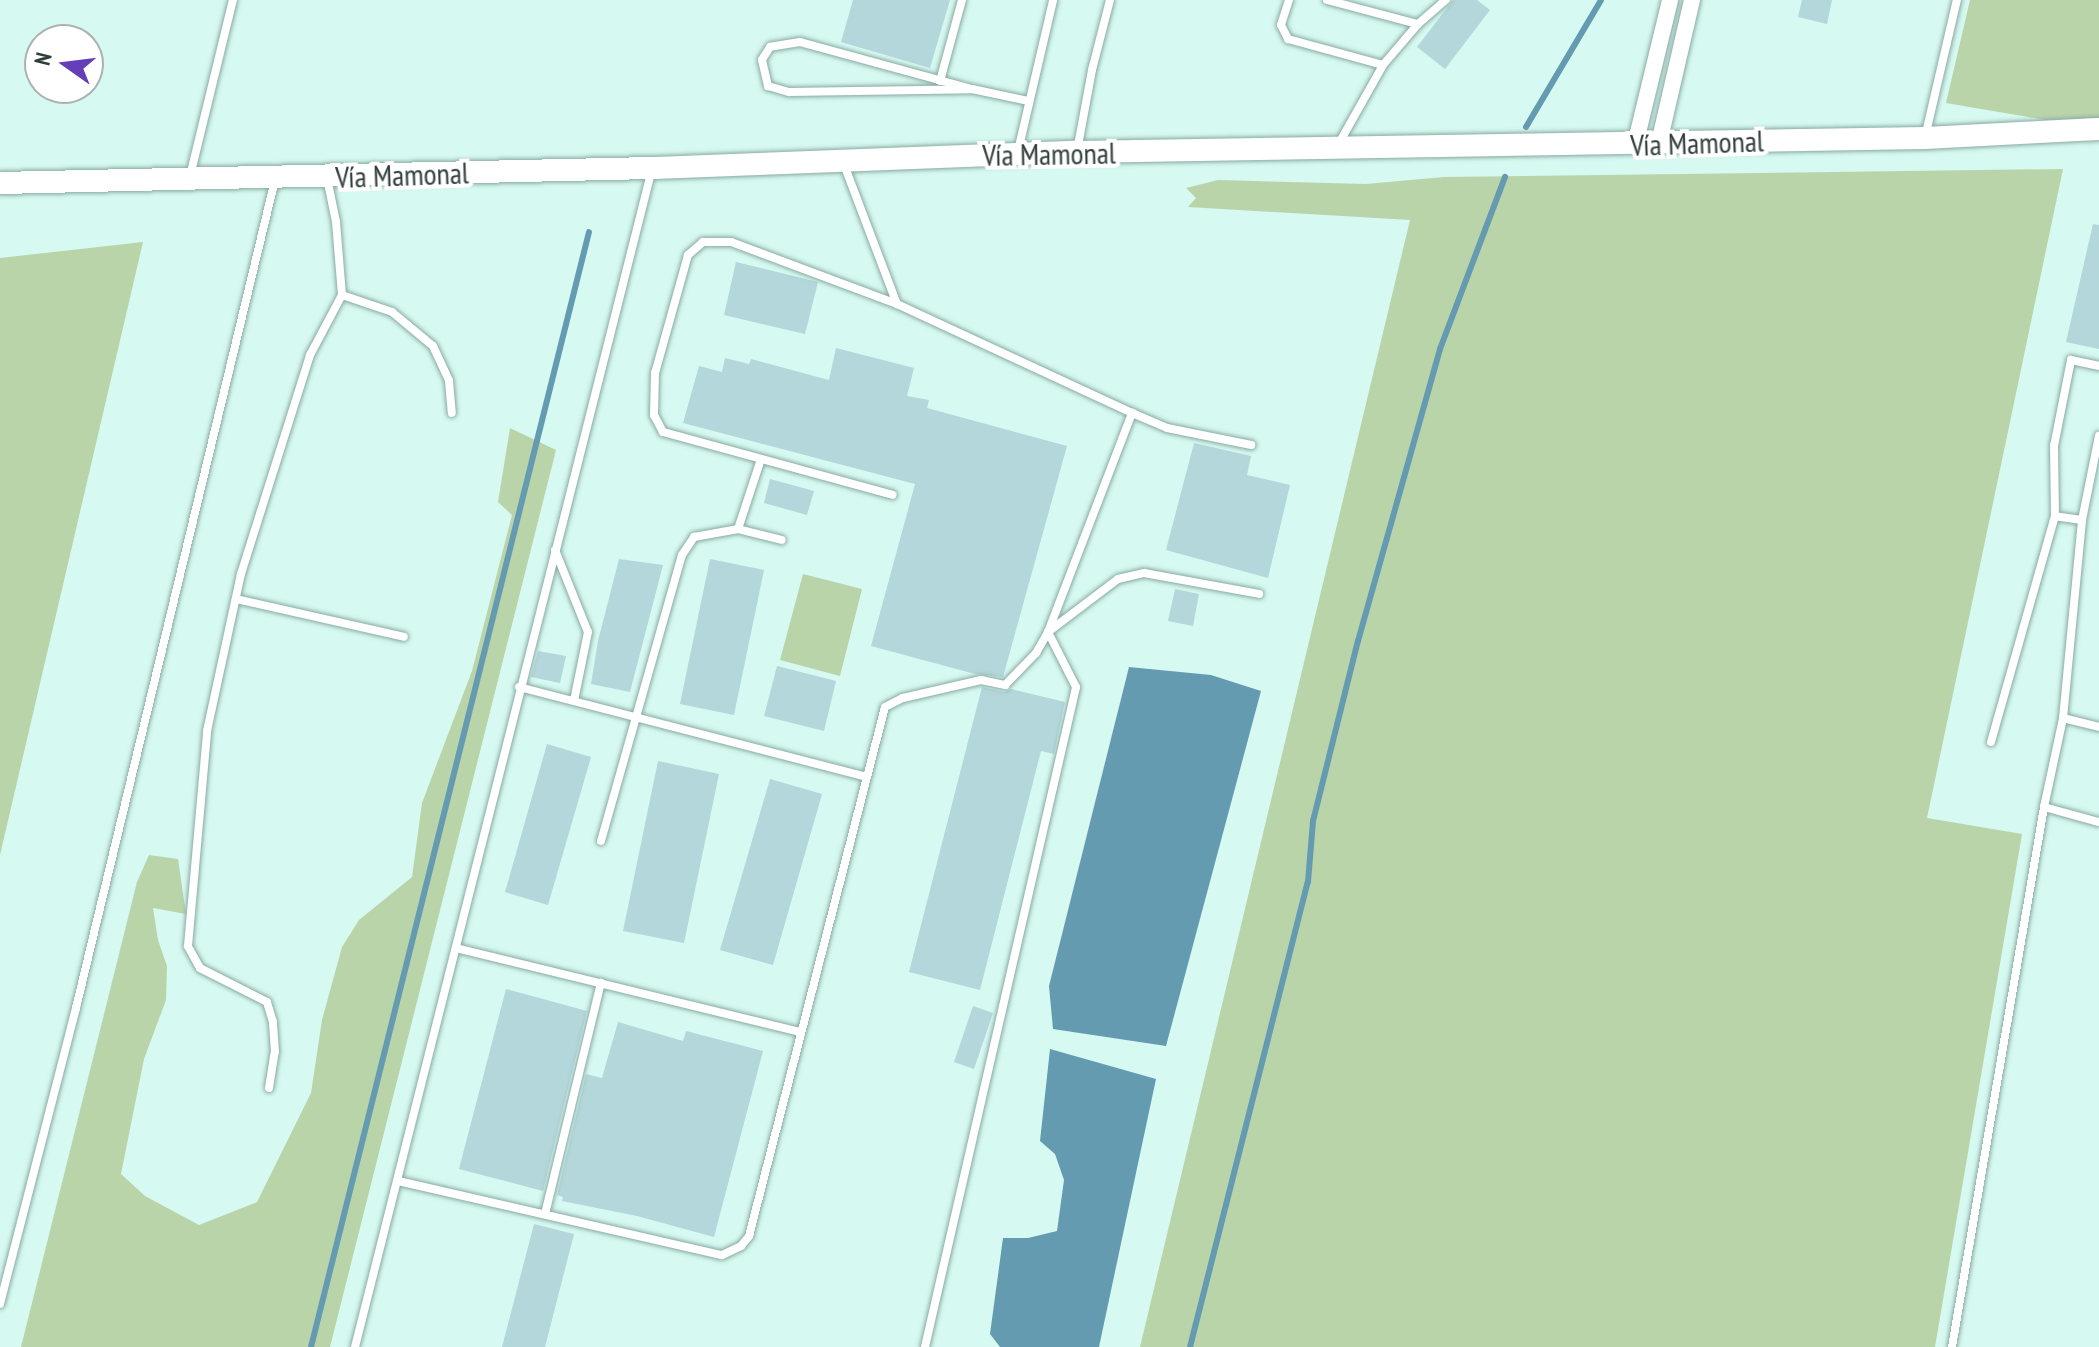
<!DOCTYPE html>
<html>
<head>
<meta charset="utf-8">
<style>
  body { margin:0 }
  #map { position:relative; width:2099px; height:1347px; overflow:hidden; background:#d6f9f1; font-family:"PT Sans Narrow",sans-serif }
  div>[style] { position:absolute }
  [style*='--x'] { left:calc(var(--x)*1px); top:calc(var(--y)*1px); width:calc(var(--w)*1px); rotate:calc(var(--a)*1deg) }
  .green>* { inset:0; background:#bad4aa }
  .water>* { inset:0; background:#649bb1 }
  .stream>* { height:6px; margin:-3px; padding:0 3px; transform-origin:3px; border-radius:3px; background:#649bb1 }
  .building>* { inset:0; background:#b3d7da }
  .roads { filter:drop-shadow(0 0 2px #89aaa2) drop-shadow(0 0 2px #89aaa2) }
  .service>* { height:8px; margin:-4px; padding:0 4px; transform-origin:4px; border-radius:4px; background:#fff }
  .minor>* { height:16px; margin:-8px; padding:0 8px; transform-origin:8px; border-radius:8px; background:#fff }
  .tertiary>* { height:22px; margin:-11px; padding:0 11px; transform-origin:11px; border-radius:11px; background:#fff }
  span { translate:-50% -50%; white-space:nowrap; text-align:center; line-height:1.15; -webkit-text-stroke:8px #fff; paint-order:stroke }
  .street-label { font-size:30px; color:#313f3c }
  .north { position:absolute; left:24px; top:24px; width:80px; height:80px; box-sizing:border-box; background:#fff; border:2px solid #adb2b1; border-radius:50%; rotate:284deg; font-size:22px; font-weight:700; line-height:32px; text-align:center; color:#313f3c }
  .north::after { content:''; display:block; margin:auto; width:28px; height:36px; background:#653fb8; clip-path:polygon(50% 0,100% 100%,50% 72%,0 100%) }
</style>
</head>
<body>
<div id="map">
  <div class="green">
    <i style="clip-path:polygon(1970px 0,2099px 0,2099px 118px,2046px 120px,1946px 103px)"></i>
    <i style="clip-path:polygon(2063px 169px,1927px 818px,2022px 834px,1935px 1347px,1140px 1347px,1410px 220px,1188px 207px,1196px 198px,1186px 188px,1218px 180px,1366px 184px,1444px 177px)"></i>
    <i style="clip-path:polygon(143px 242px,0 855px,0 258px)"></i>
    <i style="clip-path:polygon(510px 428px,556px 450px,330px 1347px,21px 1347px,137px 882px,149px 855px,178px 859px,186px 914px,153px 908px,158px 940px,167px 966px,166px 1000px,144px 1059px,121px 1174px,145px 1196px,199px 1225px,257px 1202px,311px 1093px,322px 1020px,342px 947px,359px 920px,412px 877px,422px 803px,472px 671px,512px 515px,498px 502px)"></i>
    <i style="clip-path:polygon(803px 574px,862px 589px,840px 676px,780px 660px)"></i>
  </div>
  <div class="water">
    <i style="clip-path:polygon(1129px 667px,1211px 675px,1261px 691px,1166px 1046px,1053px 1029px,1049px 986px)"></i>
    <i style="clip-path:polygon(1050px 1049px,1156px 1079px,1099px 1347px,1000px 1347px,990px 1334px,1003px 1238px,1028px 1238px,1057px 1231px,1064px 1180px,1055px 1154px,1040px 1141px)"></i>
  </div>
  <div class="stream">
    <i style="--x:1526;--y:127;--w:147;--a:-59.4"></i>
    <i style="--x:311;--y:1347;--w:1149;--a:-76"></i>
    <i style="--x:1190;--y:1347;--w:480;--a:-75.8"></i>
    <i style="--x:1308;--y:882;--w:61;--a:-85.3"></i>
    <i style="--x:1313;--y:821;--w:186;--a:-76"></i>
    <i style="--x:1358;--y:641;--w:303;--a:-74.3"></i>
    <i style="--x:1440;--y:349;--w:184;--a:-69.3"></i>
  </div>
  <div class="building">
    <i style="clip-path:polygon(853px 0,950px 0,930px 68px,841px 42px)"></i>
    <i style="clip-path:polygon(1453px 0,1477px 0,1490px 10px,1445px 69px,1417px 47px)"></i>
    <i style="clip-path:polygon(1802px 0,1832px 0,1827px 24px,1798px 17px)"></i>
    <i style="clip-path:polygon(2093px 224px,2099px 225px,2099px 349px,2066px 342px)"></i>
    <i style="clip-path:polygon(736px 262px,818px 282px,805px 334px,724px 315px)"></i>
    <i style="clip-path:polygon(836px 348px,914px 368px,907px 396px,929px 400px,927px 408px,1067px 446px,1003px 677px,975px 674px,871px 646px,915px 484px,683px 423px,699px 366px,722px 372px,725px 358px,749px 364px,751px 359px,829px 380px)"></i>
    <i style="clip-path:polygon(1194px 443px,1251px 456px,1247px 475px,1290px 485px,1268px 578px,1166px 550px)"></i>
    <i style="clip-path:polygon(770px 479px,814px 491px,807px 515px,764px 503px)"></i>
    <i style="clip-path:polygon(619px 559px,663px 565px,630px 692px,591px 684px,598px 641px)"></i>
    <i style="clip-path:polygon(710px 559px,764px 570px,734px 715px,680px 704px)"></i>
    <i style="clip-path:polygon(1175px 589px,1199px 594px,1193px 626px,1168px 621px)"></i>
    <i style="clip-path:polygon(538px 651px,566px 656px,560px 683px,531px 677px)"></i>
    <i style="clip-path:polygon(777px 666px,836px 681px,824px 731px,764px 716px)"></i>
    <i style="clip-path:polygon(982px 687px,1004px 692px,1011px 689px,1065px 702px,1054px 754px,1041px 751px,980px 990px,909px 972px)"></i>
    <i style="clip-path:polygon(547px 744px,591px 757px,548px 905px,505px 892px)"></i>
    <i style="clip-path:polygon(658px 761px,719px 774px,684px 943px,623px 931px)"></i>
    <i style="clip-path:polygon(770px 779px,822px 794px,773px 965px,720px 950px)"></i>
    <i style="clip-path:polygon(506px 989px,587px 1011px,543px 1191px,459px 1169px)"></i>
    <i style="clip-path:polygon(973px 1006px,993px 1013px,974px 1069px,954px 1062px)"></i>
    <i style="clip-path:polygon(618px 1022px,683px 1041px,686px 1031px,763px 1051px,714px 1237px,637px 1216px,562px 1201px,563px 1197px,557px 1195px,586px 1074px,602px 1078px)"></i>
    <i style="clip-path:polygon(534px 1224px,574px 1234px,545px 1347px,502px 1347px)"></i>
  </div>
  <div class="roads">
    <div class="service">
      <i style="--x:1289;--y:0;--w:26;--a:108"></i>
      <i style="--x:1281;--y:25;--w:16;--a:63"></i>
      <i style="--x:1288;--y:39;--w:98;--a:15.3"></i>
      <i style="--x:1327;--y:0;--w:94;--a:14.8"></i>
      <i style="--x:940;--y:81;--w:84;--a:-74.8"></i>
      <i style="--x:972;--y:89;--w:178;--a:-164.7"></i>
      <i style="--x:800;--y:42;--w:30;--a:171"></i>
      <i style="--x:770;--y:47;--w:15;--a:122"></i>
      <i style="--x:762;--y:60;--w:27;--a:77"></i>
      <i style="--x:768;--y:86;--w:22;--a:16"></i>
      <i style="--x:789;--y:92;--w:183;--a:-0.9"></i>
      <i style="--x:972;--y:89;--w:57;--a:12.1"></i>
      <i style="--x:1925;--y:137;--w:141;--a:-76.9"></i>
      <i style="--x:1338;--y:145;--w:92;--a:-60.6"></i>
      <i style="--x:1383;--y:65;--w:54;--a:-49.5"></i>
      <i style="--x:1418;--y:24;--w:37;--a:-41"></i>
      <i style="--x:1018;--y:151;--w:155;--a:-76.9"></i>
      <i style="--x:1077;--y:151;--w:82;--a:-79.5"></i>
      <i style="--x:1092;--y:70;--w:72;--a:-75.6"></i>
      <i style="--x:843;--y:162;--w:152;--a:69.2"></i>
      <i style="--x:190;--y:176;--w:181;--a:-76.3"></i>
      <i style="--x:327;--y:178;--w:45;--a:78.4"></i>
      <i style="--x:336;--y:222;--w:73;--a:85.3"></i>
      <i style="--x:342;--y:295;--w:53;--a:18.8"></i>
      <i style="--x:392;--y:312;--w:53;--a:39.7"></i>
      <i style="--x:433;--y:346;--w:38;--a:65"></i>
      <i style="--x:449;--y:381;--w:32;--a:85"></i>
      <i style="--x:1132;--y:413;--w:38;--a:23"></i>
      <i style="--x:1167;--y:428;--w:86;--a:11.4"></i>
      <i style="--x:2082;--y:520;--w:27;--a:-172"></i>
      <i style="--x:2055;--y:516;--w:70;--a:-90.8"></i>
      <i style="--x:2054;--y:446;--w:88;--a:-78.8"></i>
      <i style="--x:2071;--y:360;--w:29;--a:12"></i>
      <i style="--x:738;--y:529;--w:45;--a:14"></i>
      <i style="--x:555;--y:550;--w:88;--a:68.1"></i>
      <i style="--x:588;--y:632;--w:70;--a:101.5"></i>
      <i style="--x:236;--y:599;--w:172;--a:12.7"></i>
      <i style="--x:519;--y:687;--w:359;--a:14.5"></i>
      <i style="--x:2063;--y:718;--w:37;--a:14"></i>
      <i style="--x:1991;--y:742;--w:235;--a:-74.2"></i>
      <i style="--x:2044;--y:807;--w:57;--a:15.3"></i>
      <i style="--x:601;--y:841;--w:297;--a:-74.2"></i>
      <i style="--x:682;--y:555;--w:22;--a:-56"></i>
      <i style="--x:694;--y:537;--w:45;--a:-10.3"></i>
      <i style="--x:738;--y:529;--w:71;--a:-71.8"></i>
      <i style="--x:456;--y:948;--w:355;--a:13.7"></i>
      <i style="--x:269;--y:1088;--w:36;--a:-81"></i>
      <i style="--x:275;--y:1052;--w:30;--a:-94"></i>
      <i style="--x:273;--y:1022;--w:21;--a:-107"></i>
      <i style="--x:267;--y:1002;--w:75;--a:-153.1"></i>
      <i style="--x:200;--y:968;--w:25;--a:-119"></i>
      <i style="--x:188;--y:946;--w:216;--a:-84.9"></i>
      <i style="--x:207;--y:731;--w:161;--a:-77.8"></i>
      <i style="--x:241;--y:574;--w:230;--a:-72.5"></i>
      <i style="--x:310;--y:355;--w:68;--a:-61.9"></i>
      <i style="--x:398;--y:1181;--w:332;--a:12.9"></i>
      <i style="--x:722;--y:1255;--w:21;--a:-25"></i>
      <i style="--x:741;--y:1246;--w:13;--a:-51"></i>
      <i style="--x:749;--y:1236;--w:546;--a:-75.58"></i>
      <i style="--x:885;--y:707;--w:20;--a:-27"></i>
      <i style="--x:903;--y:698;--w:80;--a:-13"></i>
      <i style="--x:981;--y:680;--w:25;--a:12"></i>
      <i style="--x:1005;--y:685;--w:45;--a:-45.9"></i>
      <i style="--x:1036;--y:653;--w:24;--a:-60"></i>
      <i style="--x:1048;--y:632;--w:235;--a:-69"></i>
      <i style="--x:1132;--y:413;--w:259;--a:-155.1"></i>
      <i style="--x:897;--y:304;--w:177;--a:-159.5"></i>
      <i style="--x:731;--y:242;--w:28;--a:180"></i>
      <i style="--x:703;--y:242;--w:20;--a:139"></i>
      <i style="--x:688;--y:255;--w:123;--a:105.6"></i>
      <i style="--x:655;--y:373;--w:42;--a:91.4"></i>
      <i style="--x:654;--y:415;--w:19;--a:62"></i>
      <i style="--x:663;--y:432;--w:238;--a:15.3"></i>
      <i style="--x:545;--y:1214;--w:238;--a:-76.4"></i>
      <i style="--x:0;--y:1304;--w:306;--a:-75.6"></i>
      <i style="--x:76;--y:1008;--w:852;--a:-76.49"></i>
      <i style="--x:355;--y:1347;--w:1215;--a:-75.85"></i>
      <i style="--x:925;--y:1347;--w:677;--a:-77.11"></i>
      <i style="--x:1076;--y:687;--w:62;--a:-117"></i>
      <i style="--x:1048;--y:632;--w:88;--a:-37.1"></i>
      <i style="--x:1118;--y:579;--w:27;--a:-13"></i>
      <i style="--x:1144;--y:573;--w:117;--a:10.3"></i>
      <i style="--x:1952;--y:1347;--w:548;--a:-80.33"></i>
      <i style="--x:2044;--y:807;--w:91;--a:-77.9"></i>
      <i style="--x:2063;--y:718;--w:199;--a:-84.5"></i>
      <i style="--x:2082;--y:520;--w:86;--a:-78.6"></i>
    </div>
    <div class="minor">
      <i style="--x:1659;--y:143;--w:147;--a:-77"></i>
      <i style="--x:1635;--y:145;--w:149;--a:-76.4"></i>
    </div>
    <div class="tertiary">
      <i style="--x:0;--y:183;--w:653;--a:-1.32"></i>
      <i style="--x:653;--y:168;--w:424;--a:-2.2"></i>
      <i style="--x:1077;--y:152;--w:848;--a:-0.95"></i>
      <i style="--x:1925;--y:138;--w:174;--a:-3"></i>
    </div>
  </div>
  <div class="street-label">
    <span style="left:1697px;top:143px;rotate:-2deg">Vía Mamonal</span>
    <span style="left:1049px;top:154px;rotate:-1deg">Vía Mamonal</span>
    <span style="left:402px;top:175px;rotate:-2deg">Vía Mamonal</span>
  </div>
  <div class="north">N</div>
</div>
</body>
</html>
